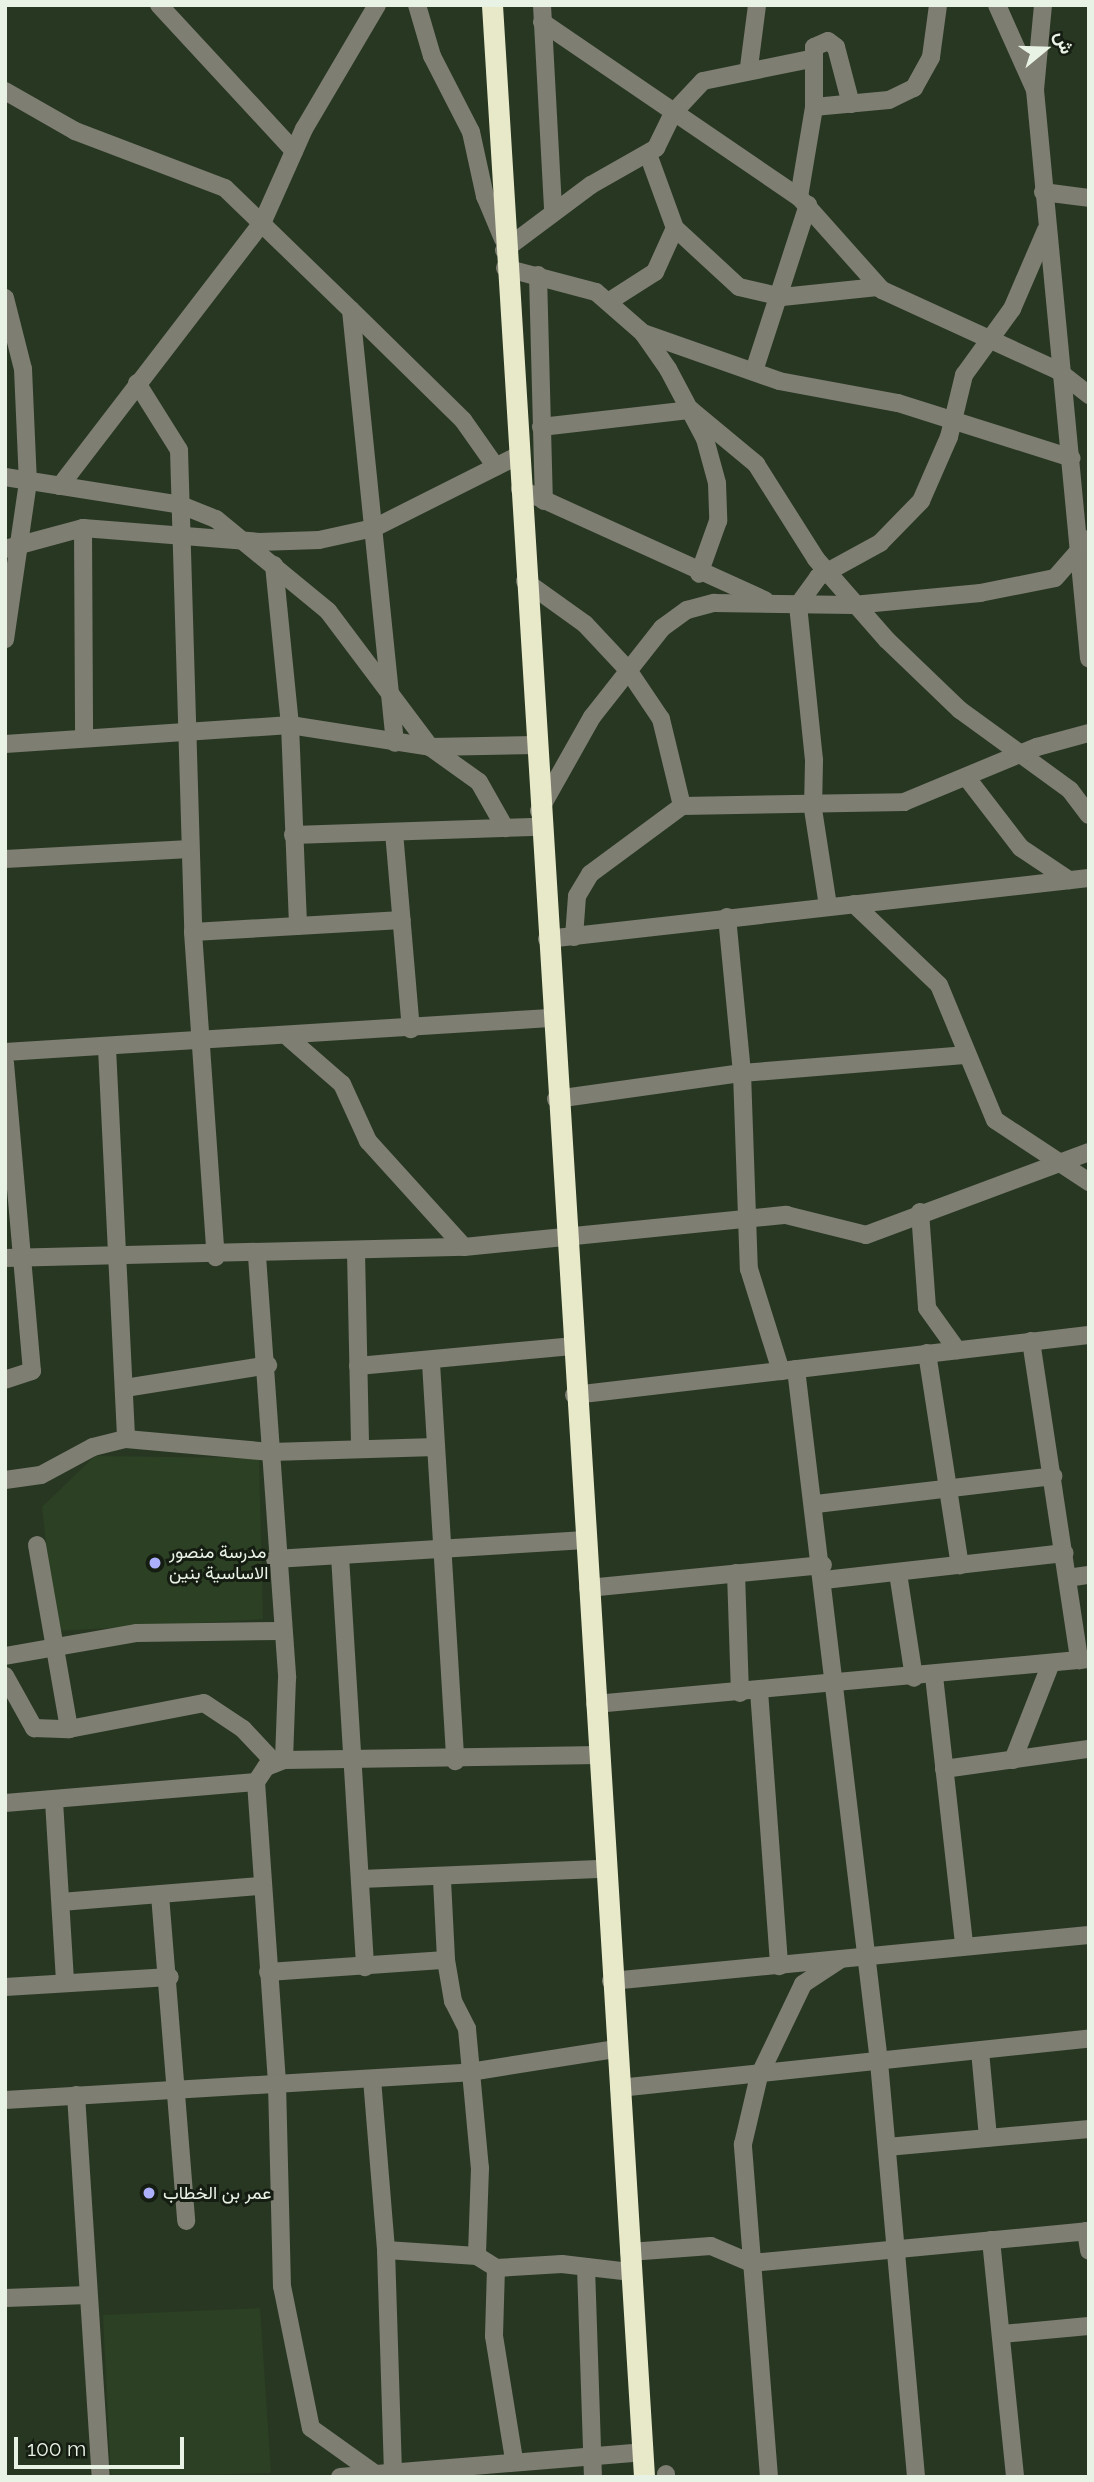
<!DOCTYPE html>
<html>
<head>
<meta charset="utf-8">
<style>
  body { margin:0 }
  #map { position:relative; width:1094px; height:2482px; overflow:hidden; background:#283722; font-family:Raleway,Vazirmatn,sans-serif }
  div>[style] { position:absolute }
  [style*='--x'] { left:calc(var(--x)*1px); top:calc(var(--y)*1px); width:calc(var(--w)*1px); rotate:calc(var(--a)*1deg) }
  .built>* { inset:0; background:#2c4024 }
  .minor>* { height:18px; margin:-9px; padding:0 9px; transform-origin:9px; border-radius:9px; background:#7e7e72 }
  .highway>* { height:21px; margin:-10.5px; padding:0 10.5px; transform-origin:10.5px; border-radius:10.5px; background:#e8e9c9 }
  .dots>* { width:19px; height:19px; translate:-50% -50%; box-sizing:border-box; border:4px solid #151c12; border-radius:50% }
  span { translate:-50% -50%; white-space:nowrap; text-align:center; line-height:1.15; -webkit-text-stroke:6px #151c12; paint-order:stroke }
  .poi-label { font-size:18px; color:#e9f3e5 }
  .left { translate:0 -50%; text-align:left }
  .frame { position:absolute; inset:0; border:7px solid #e9f3e5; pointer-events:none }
  .north { position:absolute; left:1010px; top:14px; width:70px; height:70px; -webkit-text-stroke:5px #151c12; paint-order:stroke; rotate:71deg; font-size:19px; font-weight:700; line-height:28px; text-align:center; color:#e9f3e5 }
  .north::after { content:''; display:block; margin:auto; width:24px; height:32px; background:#e9f3e5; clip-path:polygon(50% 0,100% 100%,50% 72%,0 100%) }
  .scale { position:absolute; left:14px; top:2437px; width:170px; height:32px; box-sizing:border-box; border:4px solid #e9f3e5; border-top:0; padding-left:9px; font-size:21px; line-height:24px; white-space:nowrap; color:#e9f3e5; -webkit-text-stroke:5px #151c12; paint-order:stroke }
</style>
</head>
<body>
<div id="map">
  <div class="built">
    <i style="clip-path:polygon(95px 1456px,259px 1458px,263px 1619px,56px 1631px,42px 1507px)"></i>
    <i style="clip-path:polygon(260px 2308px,271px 2473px,111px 2477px,103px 2315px)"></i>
  </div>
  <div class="minor">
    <i style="--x:159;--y:5;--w:199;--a:47.2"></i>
    <i style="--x:417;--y:5;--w:53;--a:73.6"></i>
    <i style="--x:432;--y:56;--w:85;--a:62.8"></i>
    <i style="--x:471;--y:132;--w:66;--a:77.7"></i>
    <i style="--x:485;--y:196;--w:47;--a:67.3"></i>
    <i style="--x:542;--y:5;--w:206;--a:86.9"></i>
    <i style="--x:997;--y:5;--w:93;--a:65.9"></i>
    <i style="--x:1043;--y:5;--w:85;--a:95.4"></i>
    <i style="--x:1035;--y:90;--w:571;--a:84.57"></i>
    <i style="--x:542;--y:22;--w:311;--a:34.3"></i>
    <i style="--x:799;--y:197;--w:125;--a:48.3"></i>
    <i style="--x:882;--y:290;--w:192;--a:24.6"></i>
    <i style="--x:1057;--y:370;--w:41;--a:38"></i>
    <i style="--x:749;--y:67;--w:63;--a:-82.6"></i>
    <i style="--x:5;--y:91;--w:81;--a:29.7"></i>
    <i style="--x:75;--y:131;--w:160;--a:20.8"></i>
    <i style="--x:225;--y:188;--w:175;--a:44.1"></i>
    <i style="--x:351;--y:310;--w:435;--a:84.2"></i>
    <i style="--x:814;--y:107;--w:75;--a:-5.3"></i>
    <i style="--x:889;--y:100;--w:28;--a:-26"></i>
    <i style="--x:914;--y:88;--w:35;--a:-61"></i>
    <i style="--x:931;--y:57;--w:52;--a:-82.3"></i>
    <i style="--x:648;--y:154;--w:79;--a:70"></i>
    <i style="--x:675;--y:228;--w:87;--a:42.7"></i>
    <i style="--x:739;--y:287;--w:44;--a:13.1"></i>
    <i style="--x:782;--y:297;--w:96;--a:-6"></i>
    <i style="--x:1043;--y:192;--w:46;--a:7.4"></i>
    <i style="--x:799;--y:197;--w:91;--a:-80.5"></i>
    <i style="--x:814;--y:107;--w:60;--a:-90"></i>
    <i style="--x:814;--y:47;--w:15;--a:-23"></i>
    <i style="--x:828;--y:41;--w:10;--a:37"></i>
    <i style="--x:836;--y:47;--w:59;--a:75.3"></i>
    <i style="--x:504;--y:250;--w:109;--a:-36.8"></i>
    <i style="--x:591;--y:185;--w:75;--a:-29.6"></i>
    <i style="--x:656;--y:148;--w:39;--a:-64"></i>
    <i style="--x:673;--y:113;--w:44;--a:-46.8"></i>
    <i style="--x:703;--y:81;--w:109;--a:-11.6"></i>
    <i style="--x:505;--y:268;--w:94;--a:14.8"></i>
    <i style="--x:596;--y:292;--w:62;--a:41.1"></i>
    <i style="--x:643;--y:333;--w:44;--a:55.2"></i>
    <i style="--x:668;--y:369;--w:79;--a:62.1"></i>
    <i style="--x:705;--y:439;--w:46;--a:74.7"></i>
    <i style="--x:717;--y:483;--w:38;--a:88"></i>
    <i style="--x:718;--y:521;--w:56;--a:109.7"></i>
    <i style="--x:538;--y:275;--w:226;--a:88.5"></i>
    <i style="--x:5;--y:298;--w:73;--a:75.8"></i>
    <i style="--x:23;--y:369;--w:113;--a:87.5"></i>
    <i style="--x:28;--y:482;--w:159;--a:98.3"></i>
    <i style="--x:608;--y:302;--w:56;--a:-32.6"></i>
    <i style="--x:655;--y:272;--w:48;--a:-65.6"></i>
    <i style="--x:351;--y:310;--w:157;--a:44.5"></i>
    <i style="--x:463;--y:420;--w:57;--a:54.9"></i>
    <i style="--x:643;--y:333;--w:144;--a:19.4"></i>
    <i style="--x:779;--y:381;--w:121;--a:10.5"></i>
    <i style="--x:898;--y:403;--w:182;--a:17.6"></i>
    <i style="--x:754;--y:371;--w:175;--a:-72"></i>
    <i style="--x:137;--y:383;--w:79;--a:57.9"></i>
    <i style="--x:179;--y:450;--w:482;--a:88.3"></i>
    <i style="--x:193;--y:932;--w:326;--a:86"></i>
    <i style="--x:541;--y:427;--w:151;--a:-6.5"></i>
    <i style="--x:691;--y:410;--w:85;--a:39.7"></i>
    <i style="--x:756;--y:464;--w:112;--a:57.7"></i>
    <i style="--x:816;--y:559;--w:108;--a:48.8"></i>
    <i style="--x:887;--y:640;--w:101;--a:43.8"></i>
    <i style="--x:960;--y:710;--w:136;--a:36"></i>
    <i style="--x:1070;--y:790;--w:31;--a:53"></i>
    <i style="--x:5;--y:477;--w:178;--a:9"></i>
    <i style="--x:181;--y:505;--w:38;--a:22"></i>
    <i style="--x:216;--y:519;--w:145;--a:39.4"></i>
    <i style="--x:328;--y:611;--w:170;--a:53.1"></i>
    <i style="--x:430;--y:747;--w:60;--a:35.5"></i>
    <i style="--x:479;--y:782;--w:53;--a:60.5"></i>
    <i style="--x:60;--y:486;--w:334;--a:-52.5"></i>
    <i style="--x:263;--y:221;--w:101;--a:-66"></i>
    <i style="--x:304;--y:129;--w:144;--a:-59.5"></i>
    <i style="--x:520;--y:489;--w:269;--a:24.4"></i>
    <i style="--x:83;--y:528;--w:208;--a:89.7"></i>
    <i style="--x:5;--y:549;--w:81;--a:-15.1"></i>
    <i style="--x:83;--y:528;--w:177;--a:4.5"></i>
    <i style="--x:259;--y:542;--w:60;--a:-1.9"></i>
    <i style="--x:319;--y:540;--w:56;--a:-12.3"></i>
    <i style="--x:374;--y:528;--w:160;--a:-26.7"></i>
    <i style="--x:274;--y:565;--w:161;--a:84.3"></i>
    <i style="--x:290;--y:725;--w:201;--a:87.7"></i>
    <i style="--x:525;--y:581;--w:74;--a:35.6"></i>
    <i style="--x:585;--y:624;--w:63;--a:46.9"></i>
    <i style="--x:628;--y:670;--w:59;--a:56"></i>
    <i style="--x:661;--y:719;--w:89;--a:76.4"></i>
    <i style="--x:5;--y:744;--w:286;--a:-3.8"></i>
    <i style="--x:290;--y:725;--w:142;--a:8.9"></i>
    <i style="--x:430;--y:747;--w:105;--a:-1.1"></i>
    <i style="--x:967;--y:778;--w:88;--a:52.4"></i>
    <i style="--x:1021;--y:848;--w:58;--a:33.7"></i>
    <i style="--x:539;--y:811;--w:108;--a:-60.6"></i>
    <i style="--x:592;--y:717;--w:113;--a:-51.8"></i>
    <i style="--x:662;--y:628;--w:31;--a:-36"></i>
    <i style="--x:687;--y:610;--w:28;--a:-15"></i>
    <i style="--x:714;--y:603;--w:139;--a:0.8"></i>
    <i style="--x:853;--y:605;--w:128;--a:-5.4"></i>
    <i style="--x:980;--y:593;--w:76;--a:-11.3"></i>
    <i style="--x:1055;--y:578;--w:52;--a:-48.9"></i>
    <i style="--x:394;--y:832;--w:198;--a:85.1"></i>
    <i style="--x:293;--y:835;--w:247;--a:-1.9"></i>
    <i style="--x:5;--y:859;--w:185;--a:-3.1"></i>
    <i style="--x:854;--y:904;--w:117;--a:43.6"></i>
    <i style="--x:939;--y:985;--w:146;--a:67.5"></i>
    <i style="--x:995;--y:1120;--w:113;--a:33.4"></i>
    <i style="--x:828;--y:906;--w:98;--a:-98.8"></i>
    <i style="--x:813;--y:809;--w:49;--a:-88.8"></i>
    <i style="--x:814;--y:760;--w:156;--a:-95.9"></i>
    <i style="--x:798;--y:605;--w:34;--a:-54"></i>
    <i style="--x:818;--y:577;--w:71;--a:-28.7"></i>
    <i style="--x:880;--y:543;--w:59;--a:-45.7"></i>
    <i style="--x:921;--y:501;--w:70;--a:-66.4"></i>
    <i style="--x:949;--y:437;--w:64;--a:-76.4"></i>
    <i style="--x:964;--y:375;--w:82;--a:-54"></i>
    <i style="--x:1012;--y:309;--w:86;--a:-66.7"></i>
    <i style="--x:727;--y:917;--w:157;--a:84.5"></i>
    <i style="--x:742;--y:1073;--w:196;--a:88"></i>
    <i style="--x:749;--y:1269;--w:107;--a:72.6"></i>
    <i style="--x:193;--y:932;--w:209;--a:-3.3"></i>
    <i style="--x:574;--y:937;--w:41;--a:-85.8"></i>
    <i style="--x:577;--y:896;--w:26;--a:-59"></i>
    <i style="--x:590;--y:874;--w:114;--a:-36.5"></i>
    <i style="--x:682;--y:806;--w:222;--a:-1"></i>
    <i style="--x:904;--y:802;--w:144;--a:-22.5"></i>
    <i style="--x:1037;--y:747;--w:54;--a:-15.1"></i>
    <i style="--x:547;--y:939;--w:545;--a:-6.42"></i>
    <i style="--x:289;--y:1038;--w:70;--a:41"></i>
    <i style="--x:342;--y:1084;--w:63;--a:65.5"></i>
    <i style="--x:368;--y:1141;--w:143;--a:47.8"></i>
    <i style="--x:107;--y:1048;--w:391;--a:87.2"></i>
    <i style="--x:5;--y:1052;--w:546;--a:-3.57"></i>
    <i style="--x:5;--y:1063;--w:309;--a:85"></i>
    <i style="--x:32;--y:1371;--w:28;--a:162"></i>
    <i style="--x:556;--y:1099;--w:188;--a:-8"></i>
    <i style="--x:742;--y:1073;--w:226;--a:-4.6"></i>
    <i style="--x:920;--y:1212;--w:96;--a:85.8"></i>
    <i style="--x:927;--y:1308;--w:52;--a:54.5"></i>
    <i style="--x:356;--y:1252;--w:196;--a:88.8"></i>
    <i style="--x:257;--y:1256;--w:423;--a:85.9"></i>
    <i style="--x:287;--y:1678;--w:82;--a:92.1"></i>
    <i style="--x:5;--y:1258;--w:459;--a:-1.4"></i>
    <i style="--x:464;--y:1247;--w:324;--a:-5.7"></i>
    <i style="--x:786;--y:1215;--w:82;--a:14"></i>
    <i style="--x:866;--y:1235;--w:238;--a:-20.4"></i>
    <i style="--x:1031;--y:1341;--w:323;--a:81.4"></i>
    <i style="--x:927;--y:1353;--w:215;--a:81.2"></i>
    <i style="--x:431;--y:1363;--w:399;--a:86.5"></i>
    <i style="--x:358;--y:1366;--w:215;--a:-5.3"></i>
    <i style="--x:796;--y:1369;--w:698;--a:83.17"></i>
    <i style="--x:879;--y:2062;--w:417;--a:84.9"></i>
    <i style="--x:125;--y:1388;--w:145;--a:-9.1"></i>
    <i style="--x:574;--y:1395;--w:518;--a:-6.65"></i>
    <i style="--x:5;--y:1480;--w:36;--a:-8"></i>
    <i style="--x:41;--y:1475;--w:59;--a:-28.3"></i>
    <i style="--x:93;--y:1447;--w:34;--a:-14"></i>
    <i style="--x:126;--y:1439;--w:146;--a:5.1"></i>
    <i style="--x:271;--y:1452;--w:165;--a:-1.7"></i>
    <i style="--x:816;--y:1504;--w:239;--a:-6.7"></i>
    <i style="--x:37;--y:1545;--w:187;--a:80.1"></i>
    <i style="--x:340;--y:1556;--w:412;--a:86.5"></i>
    <i style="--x:275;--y:1559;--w:311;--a:-3.5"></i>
    <i style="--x:736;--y:1573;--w:120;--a:88.1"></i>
    <i style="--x:898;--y:1573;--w:106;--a:81.3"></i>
    <i style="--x:1067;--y:1578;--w:22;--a:-8"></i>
    <i style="--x:824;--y:1580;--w:242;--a:-6.4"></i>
    <i style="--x:588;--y:1588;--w:236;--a:-5.6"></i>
    <i style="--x:5;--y:1656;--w:134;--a:-9.9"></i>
    <i style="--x:137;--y:1633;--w:143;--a:-0.8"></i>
    <i style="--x:5;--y:1676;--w:60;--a:60.9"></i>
    <i style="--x:34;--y:1728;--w:35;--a:2"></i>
    <i style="--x:69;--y:1729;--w:137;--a:-10.9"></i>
    <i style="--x:204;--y:1703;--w:47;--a:33.7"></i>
    <i style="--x:243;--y:1729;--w:44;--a:46.8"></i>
    <i style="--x:934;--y:1676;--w:271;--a:83.6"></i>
    <i style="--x:759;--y:1691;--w:276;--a:85.8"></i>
    <i style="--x:595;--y:1704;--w:496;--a:-5.2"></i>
    <i style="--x:1013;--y:1760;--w:104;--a:-68.6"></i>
    <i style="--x:944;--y:1769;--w:146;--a:-7.9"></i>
    <i style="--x:256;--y:1782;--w:302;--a:86"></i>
    <i style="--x:277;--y:2083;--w:203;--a:88.6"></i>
    <i style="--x:282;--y:2286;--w:145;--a:78.5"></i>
    <i style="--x:311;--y:2428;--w:77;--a:35.5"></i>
    <i style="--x:54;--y:1801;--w:181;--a:86.5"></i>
    <i style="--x:5;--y:1803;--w:252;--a:-4.8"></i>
    <i style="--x:256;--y:1782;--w:18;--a:-56"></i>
    <i style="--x:266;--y:1767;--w:19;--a:-21"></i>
    <i style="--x:284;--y:1760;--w:314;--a:-0.9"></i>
    <i style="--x:361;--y:1879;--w:243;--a:-2.4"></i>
    <i style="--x:442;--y:1880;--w:80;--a:87.1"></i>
    <i style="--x:446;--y:1960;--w:42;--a:80.3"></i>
    <i style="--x:453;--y:2001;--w:31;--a:63"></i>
    <i style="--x:467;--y:2029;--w:140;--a:84.7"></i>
    <i style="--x:480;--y:2168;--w:88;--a:92"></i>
    <i style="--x:160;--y:1895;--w:327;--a:85.4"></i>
    <i style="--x:61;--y:1902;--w:199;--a:-4.6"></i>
    <i style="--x:268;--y:1972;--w:178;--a:-3.9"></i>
    <i style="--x:611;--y:1981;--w:480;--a:-5.5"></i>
    <i style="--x:5;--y:1987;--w:165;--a:-3.5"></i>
    <i style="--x:980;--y:2051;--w:87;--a:84.7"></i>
    <i style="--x:372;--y:2079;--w:172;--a:85.3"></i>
    <i style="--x:386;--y:2250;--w:91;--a:3.8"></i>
    <i style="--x:477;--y:2256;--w:22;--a:32"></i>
    <i style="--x:496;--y:2268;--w:66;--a:-3.5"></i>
    <i style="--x:562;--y:2264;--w:68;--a:6.7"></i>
    <i style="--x:619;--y:2088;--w:473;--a:-6"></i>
    <i style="--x:76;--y:2095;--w:383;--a:86.3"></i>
    <i style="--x:5;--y:2100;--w:466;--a:-3.4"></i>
    <i style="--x:470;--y:2072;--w:148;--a:-9"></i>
    <i style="--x:887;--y:2147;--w:203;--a:-5.1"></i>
    <i style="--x:1086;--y:2231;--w:20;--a:81"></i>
    <i style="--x:991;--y:2240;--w:238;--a:84.2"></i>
    <i style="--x:386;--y:2250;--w:227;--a:88.2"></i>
    <i style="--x:629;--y:2252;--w:82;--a:-4.2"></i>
    <i style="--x:711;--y:2246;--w:43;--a:23"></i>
    <i style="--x:751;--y:2263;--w:340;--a:-5.4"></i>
    <i style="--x:586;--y:2267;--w:210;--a:88.1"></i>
    <i style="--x:496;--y:2268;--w:68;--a:91.7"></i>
    <i style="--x:494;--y:2336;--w:126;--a:80.8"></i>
    <i style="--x:5;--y:2298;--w:83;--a:-2.1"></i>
    <i style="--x:1002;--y:2334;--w:87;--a:-5.3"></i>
    <i style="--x:666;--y:2474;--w:3;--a:90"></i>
    <i style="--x:340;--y:2477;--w:303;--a:-4.7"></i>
    <i style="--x:769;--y:2477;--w:334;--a:-94.5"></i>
    <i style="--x:743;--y:2144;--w:70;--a:-76.8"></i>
    <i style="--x:759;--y:2076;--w:102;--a:-64.4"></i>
    <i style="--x:803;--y:1984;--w:45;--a:-33.3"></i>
  </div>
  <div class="highway">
    <i style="--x:492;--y:5;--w:2477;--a:86.48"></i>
  </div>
  <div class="dots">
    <i style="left:155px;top:1563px;background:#acaffb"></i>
    <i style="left:149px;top:2193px;background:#acaffb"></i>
  </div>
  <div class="poi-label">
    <span class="left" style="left:169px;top:1563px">مدرسة منصور<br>الاساسية بنين</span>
    <span class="left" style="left:163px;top:2193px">عمر بن الخطاب</span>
  </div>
  <div class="frame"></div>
  <div class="north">ش</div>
  <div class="scale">100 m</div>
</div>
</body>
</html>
